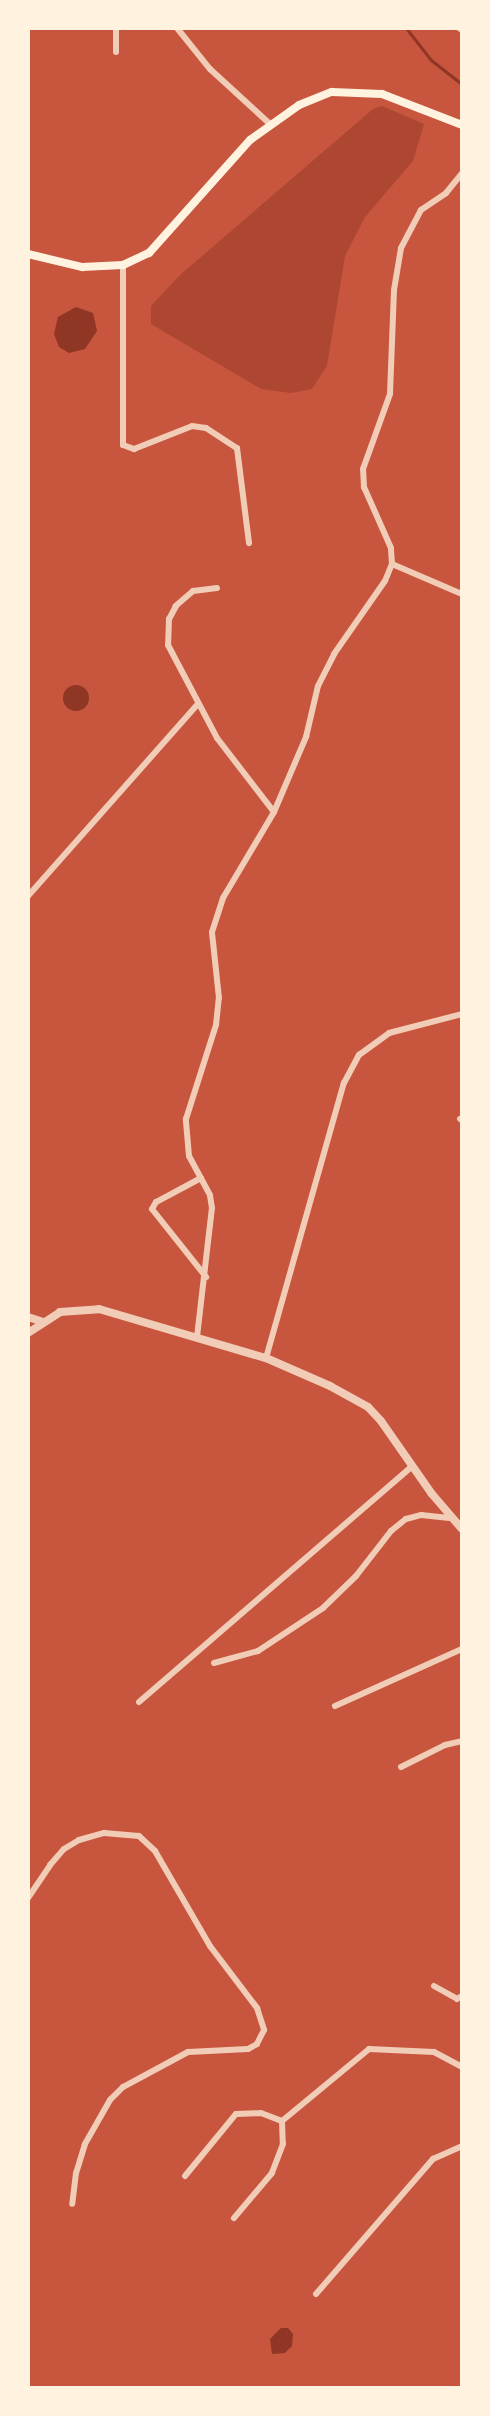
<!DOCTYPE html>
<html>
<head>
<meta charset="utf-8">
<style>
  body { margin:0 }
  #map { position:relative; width:490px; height:2416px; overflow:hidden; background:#c8553d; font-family:Figtree,sans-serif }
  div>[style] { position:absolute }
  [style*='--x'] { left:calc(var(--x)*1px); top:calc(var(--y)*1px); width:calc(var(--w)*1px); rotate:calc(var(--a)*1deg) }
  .green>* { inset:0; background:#ae4732 }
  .water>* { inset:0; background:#8f3625 }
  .round { border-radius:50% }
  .stream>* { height:3px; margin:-1.5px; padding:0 1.5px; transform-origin:1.5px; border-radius:1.5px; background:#8f3625 }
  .minor>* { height:6px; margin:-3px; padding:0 3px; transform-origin:3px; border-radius:3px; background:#f1ccb7 }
  .tertiary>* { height:8px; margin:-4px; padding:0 4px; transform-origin:4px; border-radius:4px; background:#f1ccb7 }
  .secondary>* { height:8px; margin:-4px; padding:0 4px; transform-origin:4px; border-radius:4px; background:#fff3e0 }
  span { translate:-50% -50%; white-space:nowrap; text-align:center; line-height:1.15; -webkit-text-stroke:6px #fff3e0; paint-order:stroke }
  .frame { position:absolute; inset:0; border:30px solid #fff3e0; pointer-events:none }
</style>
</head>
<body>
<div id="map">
  <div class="green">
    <i style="clip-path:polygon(382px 106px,424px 124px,413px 161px,365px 217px,345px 256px,327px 366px,312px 389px,291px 393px,261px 389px,151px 324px,151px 306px,180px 275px,373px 109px)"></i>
  </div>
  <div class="water">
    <i style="clip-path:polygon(76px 307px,93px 313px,97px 331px,85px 349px,69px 353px,59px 347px,54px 334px,58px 317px)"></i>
    <i class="round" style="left:63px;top:685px;width:26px;height:26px"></i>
    <i style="clip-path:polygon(281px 2328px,288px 2328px,293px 2334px,292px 2346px,285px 2353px,272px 2354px,270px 2339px)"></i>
  </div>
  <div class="stream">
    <i style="--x:406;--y:28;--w:41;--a:52"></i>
    <i style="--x:431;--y:60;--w:39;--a:38"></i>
  </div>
  <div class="minor">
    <i style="--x:177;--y:28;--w:53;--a:51.2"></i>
    <i style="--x:210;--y:69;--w:81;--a:42.5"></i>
    <i style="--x:459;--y:28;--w:4;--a:34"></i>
    <i style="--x:116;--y:52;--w:24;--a:-90"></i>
    <i style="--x:123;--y:265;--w:180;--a:90"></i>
    <i style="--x:123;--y:445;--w:12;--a:20"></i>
    <i style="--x:134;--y:449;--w:62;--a:-21.6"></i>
    <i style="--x:192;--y:426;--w:14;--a:8"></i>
    <i style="--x:206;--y:428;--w:37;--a:33"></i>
    <i style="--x:237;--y:448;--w:96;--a:82.8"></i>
    <i style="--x:392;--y:564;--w:76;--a:23.2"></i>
    <i style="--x:217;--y:588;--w:24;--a:173"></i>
    <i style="--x:193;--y:591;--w:23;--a:139"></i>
    <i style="--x:176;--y:606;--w:15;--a:118"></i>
    <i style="--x:169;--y:619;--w:26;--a:92"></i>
    <i style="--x:168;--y:645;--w:105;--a:62.2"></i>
    <i style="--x:217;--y:738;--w:93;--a:52.4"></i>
    <i style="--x:28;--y:896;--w:255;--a:-48.5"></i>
    <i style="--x:460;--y:1119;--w:2;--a:-27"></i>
    <i style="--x:201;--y:1178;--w:51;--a:151.9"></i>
    <i style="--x:156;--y:1202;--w:8;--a:120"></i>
    <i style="--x:152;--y:1209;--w:87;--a:51.5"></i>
    <i style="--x:197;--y:1337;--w:130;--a:-83.4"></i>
    <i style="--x:212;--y:1208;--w:13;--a:-99"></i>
    <i style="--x:210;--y:1195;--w:44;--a:-118.3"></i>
    <i style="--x:189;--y:1156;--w:37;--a:-95"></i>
    <i style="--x:186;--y:1119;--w:99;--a:-72.3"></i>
    <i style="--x:216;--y:1025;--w:27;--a:-84"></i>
    <i style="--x:219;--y:998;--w:66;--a:-96.1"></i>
    <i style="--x:212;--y:932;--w:36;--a:-72"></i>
    <i style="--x:223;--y:898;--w:100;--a:-59.3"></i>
    <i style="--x:274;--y:812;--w:82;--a:-66.9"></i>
    <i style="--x:306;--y:737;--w:52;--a:-76.8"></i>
    <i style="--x:318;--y:686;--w:36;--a:-63"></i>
    <i style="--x:334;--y:654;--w:89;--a:-55.1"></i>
    <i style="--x:385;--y:581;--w:18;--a:-68"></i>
    <i style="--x:392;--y:564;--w:16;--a:-94"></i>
    <i style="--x:391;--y:548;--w:67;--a:-113.9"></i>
    <i style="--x:364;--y:487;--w:18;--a:-93"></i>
    <i style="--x:363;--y:469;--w:80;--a:-70.2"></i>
    <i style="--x:390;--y:394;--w:104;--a:-87.8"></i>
    <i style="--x:394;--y:290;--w:43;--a:-80.5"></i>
    <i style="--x:401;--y:248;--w:43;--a:-62.2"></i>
    <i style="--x:421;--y:210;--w:30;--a:-34"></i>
    <i style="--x:446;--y:193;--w:26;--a:-51"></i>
    <i style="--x:266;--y:1358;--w:286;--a:-74.2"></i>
    <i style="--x:344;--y:1083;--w:32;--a:-62"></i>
    <i style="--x:359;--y:1055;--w:37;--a:-36"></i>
    <i style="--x:389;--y:1033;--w:75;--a:-14.6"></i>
    <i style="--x:214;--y:1663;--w:46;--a:-15.3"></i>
    <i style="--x:258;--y:1651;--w:78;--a:-33.5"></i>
    <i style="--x:323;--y:1608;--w:46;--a:-44.1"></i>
    <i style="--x:356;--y:1576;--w:57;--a:-52.1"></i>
    <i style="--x:391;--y:1531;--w:19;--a:-39"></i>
    <i style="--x:406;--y:1519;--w:16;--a:-15"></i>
    <i style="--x:421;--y:1515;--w:31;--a:6"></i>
    <i style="--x:139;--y:1702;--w:361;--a:-40.8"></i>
    <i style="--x:335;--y:1706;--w:139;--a:-24.2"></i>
    <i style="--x:401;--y:1767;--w:49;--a:-26.6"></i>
    <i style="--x:445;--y:1745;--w:17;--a:-13"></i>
    <i style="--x:28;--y:1898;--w:40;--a:-56"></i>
    <i style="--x:50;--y:1865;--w:21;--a:-49"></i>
    <i style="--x:64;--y:1849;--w:17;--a:-31"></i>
    <i style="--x:79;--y:1840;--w:26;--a:-16"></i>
    <i style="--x:104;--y:1833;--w:35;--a:5"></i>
    <i style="--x:139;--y:1836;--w:22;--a:43"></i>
    <i style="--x:155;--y:1851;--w:110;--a:59.9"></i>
    <i style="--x:210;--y:1946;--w:78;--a:52.8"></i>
    <i style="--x:257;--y:2008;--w:23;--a:72"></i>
    <i style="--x:264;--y:2030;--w:16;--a:117"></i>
    <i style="--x:257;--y:2044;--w:10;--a:151"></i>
    <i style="--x:248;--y:2049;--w:60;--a:177.1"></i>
    <i style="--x:188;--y:2052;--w:74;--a:151.7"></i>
    <i style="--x:123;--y:2087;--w:18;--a:135"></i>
    <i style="--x:110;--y:2100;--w:51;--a:119.6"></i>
    <i style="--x:85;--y:2144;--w:30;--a:107"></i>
    <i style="--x:76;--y:2173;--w:31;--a:97"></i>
    <i style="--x:434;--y:1986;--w:26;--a:29"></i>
    <i style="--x:457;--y:1999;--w:6;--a:-31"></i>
    <i style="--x:282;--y:2121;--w:113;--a:-39.6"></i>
    <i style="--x:369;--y:2049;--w:65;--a:2.6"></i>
    <i style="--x:434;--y:2052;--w:32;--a:28"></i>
    <i style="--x:185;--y:2176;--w:80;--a:-50.6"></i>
    <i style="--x:236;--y:2114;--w:25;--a:-2"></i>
    <i style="--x:261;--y:2113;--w:22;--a:21"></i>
    <i style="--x:282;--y:2121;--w:23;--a:88"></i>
    <i style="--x:283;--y:2144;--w:31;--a:111"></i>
    <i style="--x:272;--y:2173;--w:59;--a:130.2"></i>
    <i style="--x:316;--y:2294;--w:179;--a:-49.1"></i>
    <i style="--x:433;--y:2159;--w:32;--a:-24"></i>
  </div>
  <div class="tertiary">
    <i style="--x:28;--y:1317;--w:16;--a:18"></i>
    <i style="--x:28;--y:1333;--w:38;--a:-33"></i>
    <i style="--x:60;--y:1312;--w:39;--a:-4"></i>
    <i style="--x:99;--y:1309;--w:174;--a:16.4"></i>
    <i style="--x:266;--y:1358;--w:70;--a:23.6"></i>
    <i style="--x:330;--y:1386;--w:43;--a:28.9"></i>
    <i style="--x:368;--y:1407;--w:19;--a:47"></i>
    <i style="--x:381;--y:1421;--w:89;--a:55.1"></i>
    <i style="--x:432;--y:1494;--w:46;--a:49.4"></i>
  </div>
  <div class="secondary">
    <i style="--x:28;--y:254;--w:56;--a:13.5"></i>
    <i style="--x:82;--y:267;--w:41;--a:-2.8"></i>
    <i style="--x:123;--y:265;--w:29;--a:-25"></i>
    <i style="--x:149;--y:253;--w:152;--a:-48.2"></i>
    <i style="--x:250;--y:140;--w:60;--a:-35.5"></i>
    <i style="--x:299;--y:105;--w:35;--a:-22"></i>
    <i style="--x:332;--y:92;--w:50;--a:2.3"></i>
    <i style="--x:382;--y:94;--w:86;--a:21.2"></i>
  </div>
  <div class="frame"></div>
</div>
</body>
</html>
